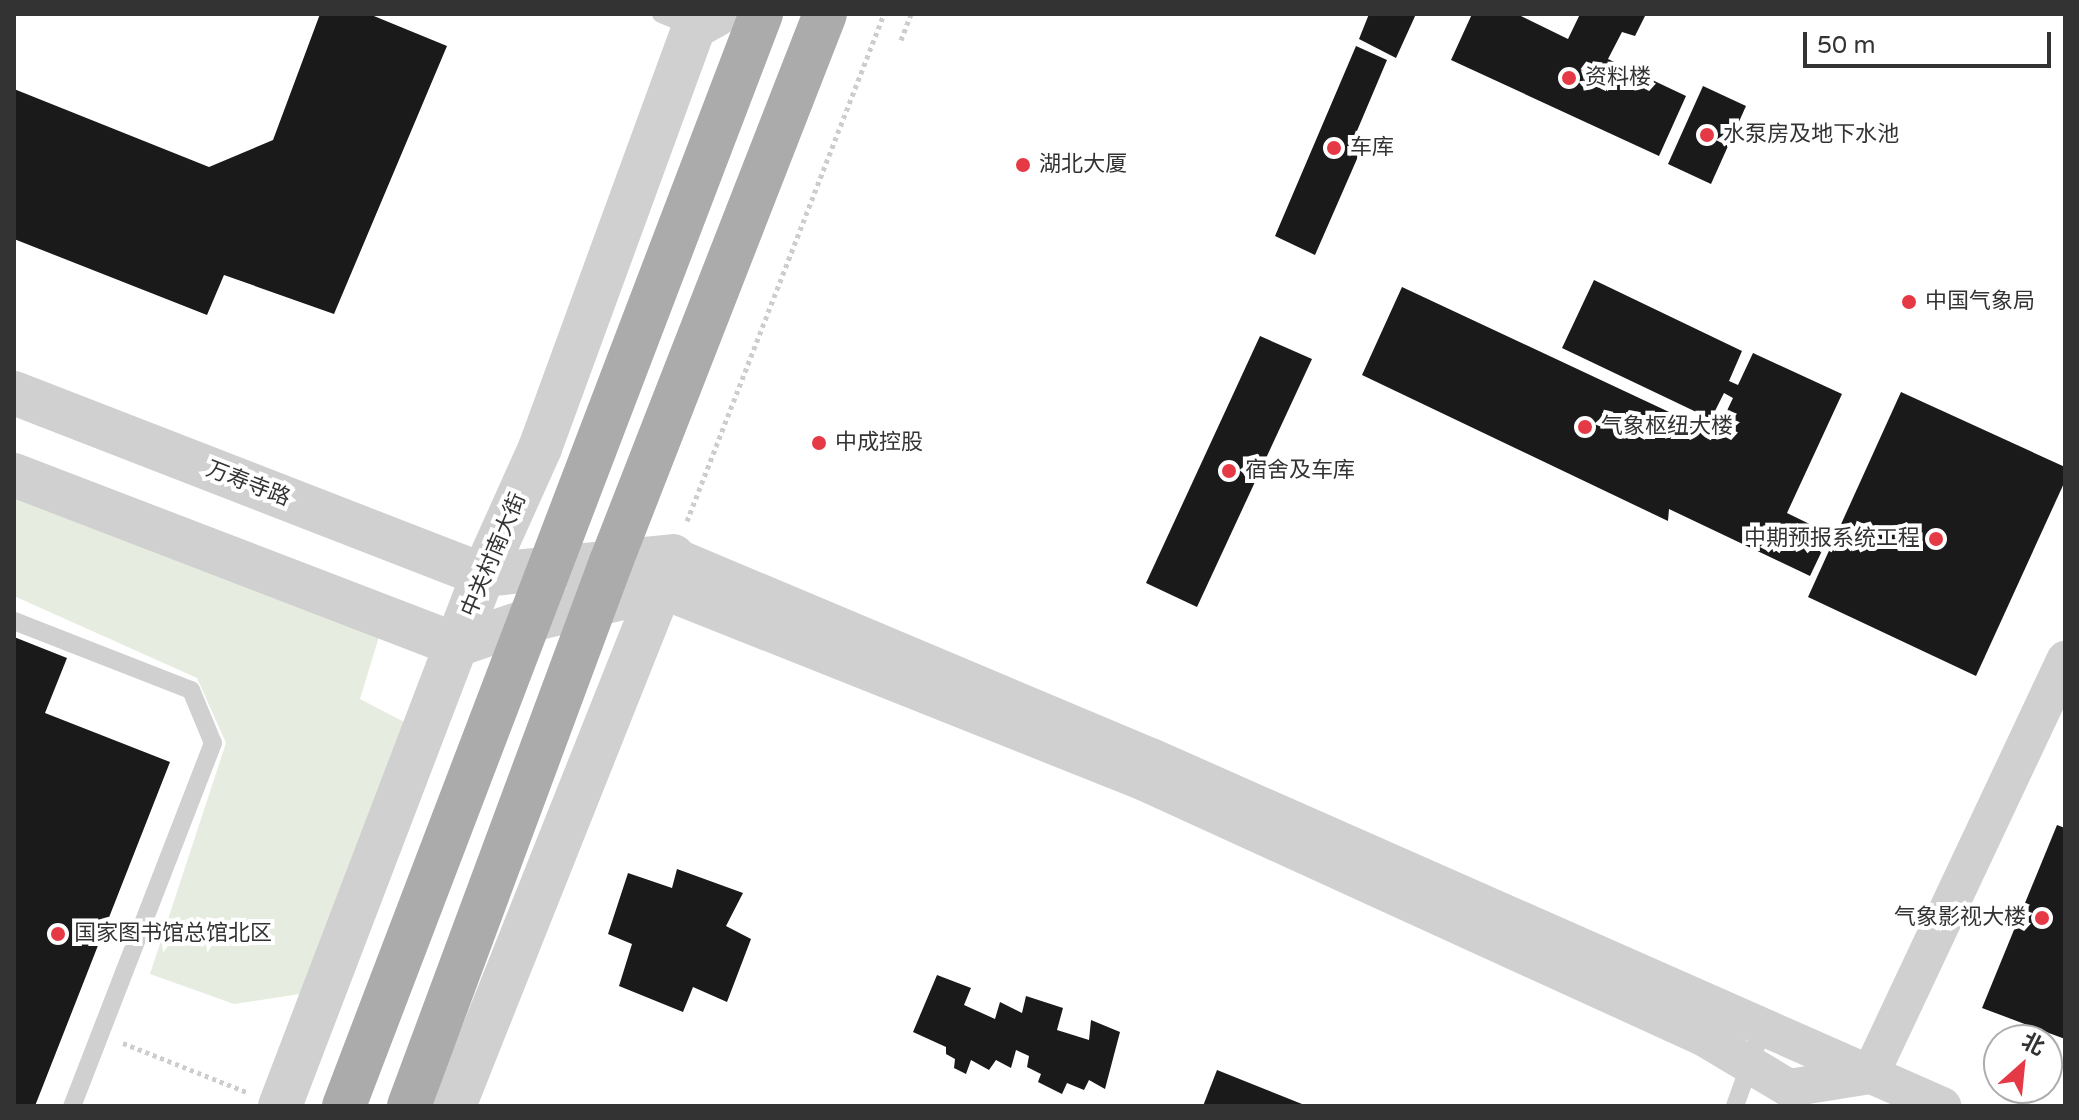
<!DOCTYPE html>
<html>
<head>
<meta charset="utf-8">
<style>
  body { margin:0 }
  #map { position:relative; width:2079px; height:1120px; overflow:hidden; background:#fff; font-family:"Varela Round","Noto Sans SC",sans-serif }
  div>[style] { position:absolute }
  [style*='--x'] { left:calc(var(--x)*1px); top:calc(var(--y)*1px); width:calc(var(--w)*1px); rotate:calc(var(--a)*1deg) }
  .green>* { inset:0; background:#e6ecdf }
  .building>* { inset:0; background:#1a1a1a }
  .path>* { height:5px; margin-top:-2.5px; transform-origin:0; background:repeating-linear-gradient(90deg,#cdcdcd 0 4px,transparent 0 8px) }
  .service>* { height:18px; margin:-9px; padding:0 9px; transform-origin:9px; border-radius:9px; background:#d0d0d0 }
  .minor>* { height:38px; margin:-19px; padding:0 19px; transform-origin:19px; border-radius:19px; background:#d0d0d0 }
  .tertiary>* { height:44px; margin:-22px; padding:0 22px; transform-origin:22px; border-radius:22px; background:#d0d0d0 }
  .primary>* { height:44px; margin:-22px; padding:0 22px; transform-origin:22px; border-radius:22px; background:#ababab }
  .dots>* { width:22px; height:22px; translate:-50% -50%; box-sizing:border-box; border:4px solid #fff; border-radius:50% }
  span { translate:-50% -50%; white-space:nowrap; text-align:center; line-height:1.15; -webkit-text-stroke:8px #fff; paint-order:stroke }
  .poi-label { font-size:22px; color:#333 }
  .left { translate:0 -50%; text-align:left }
  .right { translate:-100% -50%; text-align:right }
  .street-label { font-size:22px; color:#333 }
  .frame { position:absolute; inset:0; border:16px solid #333; pointer-events:none }
  .north { position:absolute; left:1983px; top:1024px; width:80px; height:80px; box-sizing:border-box; background:#fff; border:2px solid #adadad; border-radius:50%; rotate:27deg; font-size:22px; font-weight:700; line-height:32px; text-align:center; color:#333 }
  .north::after { content:''; display:block; margin:auto; width:28px; height:36px; background:#e63946; clip-path:polygon(50% 0,100% 100%,50% 72%,0 100%) }
  .scale { position:absolute; left:1803px; top:32px; width:248px; height:36px; box-sizing:border-box; border:4px solid #333; border-top:0; padding-left:10px; font-size:24px; line-height:28px; white-space:nowrap; color:#333; -webkit-text-stroke:6px #fff; paint-order:stroke }
</style>
</head>
<body>
<div id="map">
  <div class="green">
    <i style="clip-path:polygon(14px 487px,381px 630px,360px 699px,412px 726px,313px 992px,234px 1004px,150px 974px,226px 743px,197px 678px,14px 596px)"></i>
  </div>
  <div class="building">
    <i style="clip-path:polygon(320px 14px,369px 14px,447px 46px,334px 314px,224px 275px,207px 315px,14px 239px,14px 89px,209px 167px,273px 140px)"></i>
    <i style="clip-path:polygon(1369px 14px,1416px 14px,1396px 58px,1359px 39px)"></i>
    <i style="clip-path:polygon(1472px 14px,1517px 14px,1568px 39px,1580px 14px,1646px 14px,1635px 36px,1622px 32px,1608px 59px,1686px 96px,1659px 156px,1451px 60px)"></i>
    <i style="clip-path:polygon(1356px 46px,1387px 60px,1351px 145px,1360px 152px,1315px 255px,1275px 236px)"></i>
    <i style="clip-path:polygon(1703px 86px,1746px 106px,1711px 184px,1668px 164px)"></i>
    <i style="clip-path:polygon(1594px 280px,1742px 351px,1729px 381px,1738px 385px,1753px 353px,1842px 394px,1787px 513px,1830px 534px,1810px 576px,1669px 509px,1668px 521px,1362px 375px,1402px 287px,1716px 434px,1733px 398px,1724px 393px,1711px 419px,1562px 348px)"></i>
    <i style="clip-path:polygon(1260px 336px,1312px 359px,1197px 607px,1146px 583px)"></i>
    <i style="clip-path:polygon(1901px 392px,2065px 467px,2065px 481px,1976px 676px,1808px 597px)"></i>
    <i style="clip-path:polygon(14px 637px,67px 658px,45px 713px,170px 762px,35px 1106px,14px 1106px)"></i>
    <i style="clip-path:polygon(2057px 825px,2065px 828px,2065px 1039px,1982px 1008px)"></i>
    <i style="clip-path:polygon(677px 869px,743px 893px,726px 926px,751px 939px,727px 1002px,693px 987px,683px 1012px,619px 986px,632px 944px,608px 934px,628px 873px,672px 888px)"></i>
    <i style="clip-path:polygon(937px 975px,971px 988px,964px 1005px,995px 1019px,1000px 1002px,1022px 1013px,1026px 996px,1063px 1008px,1057px 1030px,1089px 1040px,1091px 1020px,1120px 1032px,1105px 1089px,1089px 1080px,1084px 1090px,1067px 1083px,1062px 1094px,1038px 1082px,1041px 1074px,1027px 1067px,1029px 1056px,1016px 1050px,1011px 1068px,996px 1060px,989px 1070px,971px 1060px,966px 1074px,954px 1068px,955px 1059px,946px 1054px,946px 1047px,913px 1032px)"></i>
    <i style="clip-path:polygon(1217px 1070px,1307px 1106px,1203px 1106px)"></i>
  </div>
  <div class="path">
    <i style="--x:901;--y:40;--w:28;--a:-69"></i>
    <i style="--x:687;--y:521;--w:544;--a:-68.77"></i>
    <i style="--x:123;--y:1043;--w:133;--a:21.6"></i>
  </div>
  <div class="service">
    <i style="--x:661;--y:14;--w:35;--a:22"></i>
    <i style="--x:14;--y:621;--w:190;--a:21.3"></i>
    <i style="--x:191;--y:690;--w:57;--a:67.5"></i>
    <i style="--x:213;--y:743;--w:389;--a:111.2"></i>
    <i style="--x:1735;--y:1106;--w:84;--a:-70.5"></i>
  </div>
  <div class="minor">
    <i style="--x:673;--y:556;--w:519;--a:22.81"></i>
    <i style="--x:1151;--y:757;--w:865;--a:23.81"></i>
    <i style="--x:660;--y:589;--w:519;--a:21.72"></i>
    <i style="--x:1142;--y:781;--w:617;--a:24.53"></i>
    <i style="--x:1703;--y:1037;--w:100;--a:30.7"></i>
    <i style="--x:1789;--y:1088;--w:82;--a:-9.1"></i>
    <i style="--x:1870;--y:1075;--w:459;--a:-64.8"></i>
  </div>
  <div class="tertiary">
    <i style="--x:14;--y:393;--w:503;--a:21.21"></i>
    <i style="--x:483;--y:575;--w:191;--a:-5.7"></i>
    <i style="--x:14;--y:475;--w:474;--a:21"></i>
    <i style="--x:457;--y:645;--w:77;--a:-18.9"></i>
    <i style="--x:530;--y:620;--w:134;--a:-13.4"></i>
    <i style="--x:280;--y:1106;--w:568;--a:-69.08"></i>
    <i style="--x:483;--y:575;--w:139;--a:-65.8"></i>
    <i style="--x:540;--y:448;--w:448;--a:-69.9"></i>
    <i style="--x:694;--y:27;--w:26;--a:-29"></i>
    <i style="--x:454;--y:1106;--w:557;--a:-68.28"></i>
  </div>
  <div class="primary">
    <i style="--x:344;--y:1106;--w:1169;--a:-69.1"></i>
    <i style="--x:409;--y:1106;--w:580;--a:-69.63"></i>
    <i style="--x:611;--y:562;--w:588;--a:-68.67"></i>
  </div>
  <div class="dots">
    <i style="left:1569px;top:78px;background:#e63946"></i>
    <i style="left:1707px;top:135px;background:#e63946"></i>
    <i style="left:1334px;top:148px;background:#e63946"></i>
    <i style="left:1023px;top:165px;background:#e63946"></i>
    <i style="left:1909px;top:302px;background:#e63946"></i>
    <i style="left:1585px;top:427px;background:#e63946"></i>
    <i style="left:819px;top:443px;background:#e63946"></i>
    <i style="left:1229px;top:471px;background:#e63946"></i>
    <i style="left:1936px;top:539px;background:#e63946"></i>
    <i style="left:2042px;top:918px;background:#e63946"></i>
    <i style="left:58px;top:934px;background:#e63946"></i>
  </div>
  <div class="poi-label">
    <span class="left" style="left:1585px;top:78px">资料楼</span>
    <span class="left" style="left:1723px;top:135px">水泵房及地下水池</span>
    <span class="left" style="left:1350px;top:148px">车库</span>
    <span class="left" style="left:1039px;top:165px">湖北大厦</span>
    <span class="left" style="left:1925px;top:302px">中国气象局</span>
    <span class="left" style="left:1601px;top:427px">气象枢纽大楼</span>
    <span class="left" style="left:835px;top:443px">中成控股</span>
    <span class="left" style="left:1245px;top:471px">宿舍及车库</span>
    <span class="right" style="left:1920px;top:539px">中期预报系统工程</span>
    <span class="right" style="left:2026px;top:918px">气象影视大楼</span>
    <span class="left" style="left:74px;top:934px">国家图书馆总馆北区</span>
  </div>
  <div class="street-label">
    <span style="left:248px;top:484px;rotate:21deg">万寿寺路</span>
    <span style="left:494px;top:555px;rotate:-67deg">中关村南大街</span>
  </div>
  <div class="frame"></div>
  <div class="north">北</div>
  <div class="scale">50 m</div>
</div>
</body>
</html>
